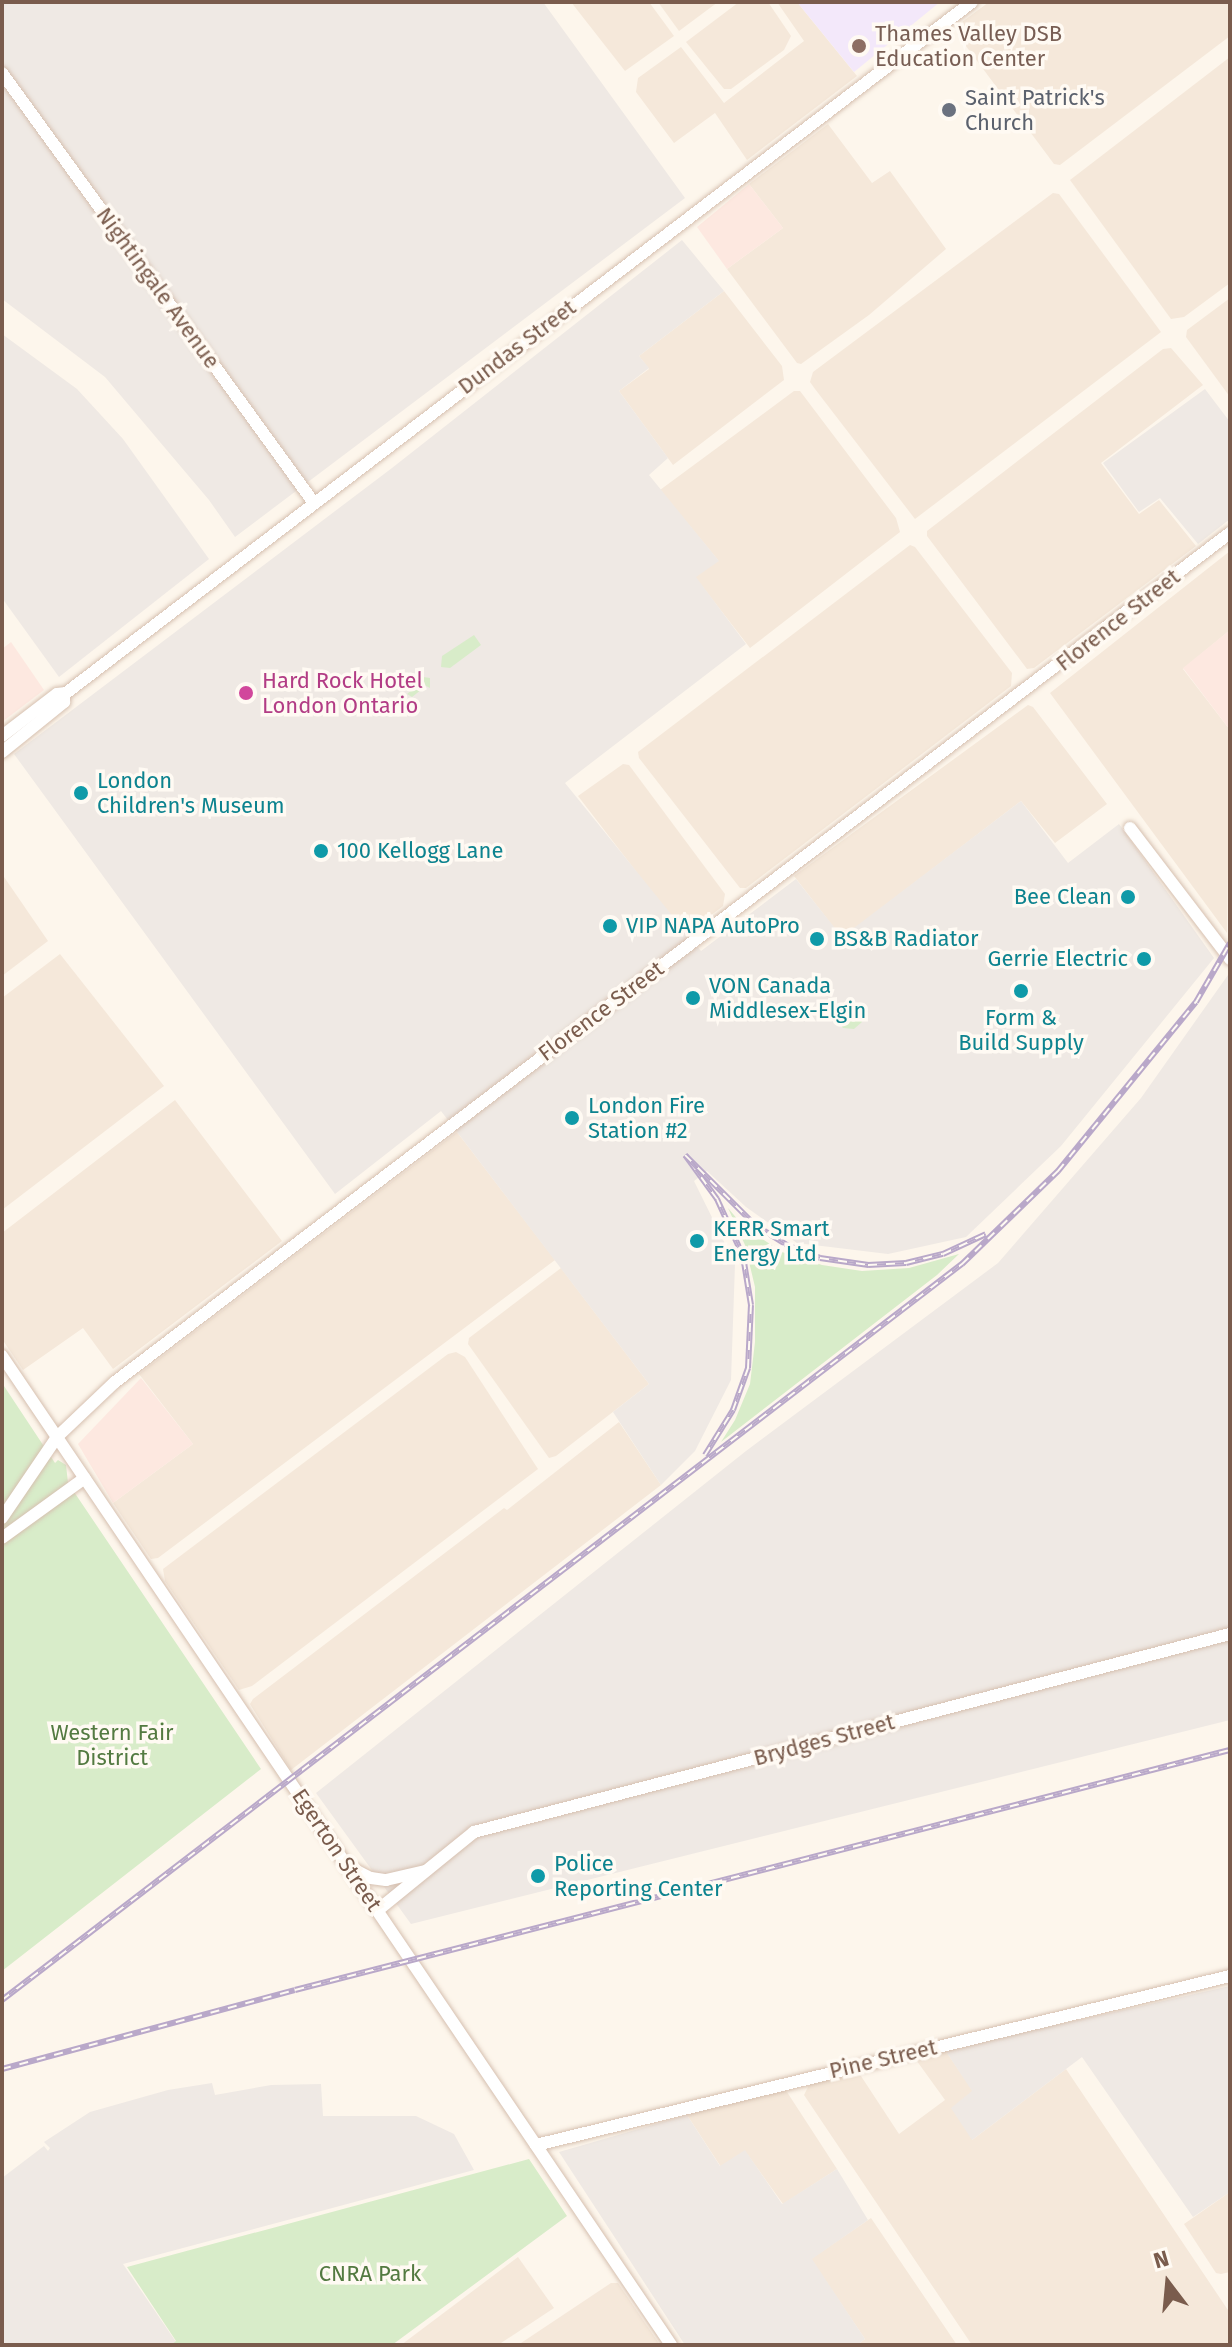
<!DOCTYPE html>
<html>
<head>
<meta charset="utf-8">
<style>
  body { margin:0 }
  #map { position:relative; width:1232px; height:2347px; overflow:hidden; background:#fdf6ec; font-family:"Fira Sans",sans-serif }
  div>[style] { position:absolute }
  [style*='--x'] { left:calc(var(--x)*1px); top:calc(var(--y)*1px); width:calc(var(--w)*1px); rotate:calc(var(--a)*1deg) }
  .residential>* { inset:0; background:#f5e8da }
  .commercial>* { inset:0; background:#fde8e0 }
  .industrial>* { inset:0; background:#efe9e4 }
  .education>* { inset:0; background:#f3e8fa }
  .green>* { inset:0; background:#d8ecc9 }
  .roads { filter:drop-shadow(0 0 2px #d6c0b0) drop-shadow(0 0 2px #d6c0b0) }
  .secondary>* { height:12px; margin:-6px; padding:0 6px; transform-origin:6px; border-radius:6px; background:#fff }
  .rail>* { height:6px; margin-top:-3px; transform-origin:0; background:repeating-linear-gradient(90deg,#fffaf3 0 9px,#b9a8c9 0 18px); box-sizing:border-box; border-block:2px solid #b9a8c9 }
  .dots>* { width:22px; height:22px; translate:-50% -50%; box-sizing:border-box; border:4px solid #fffaf3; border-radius:50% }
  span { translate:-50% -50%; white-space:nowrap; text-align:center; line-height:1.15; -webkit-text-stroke:7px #fffaf3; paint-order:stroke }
  .education-label { font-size:22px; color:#785e54 }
  .left { translate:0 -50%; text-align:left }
  .worship-label { font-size:22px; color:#5b616d }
  .street-label { font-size:22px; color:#7a5c4d }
  .hotel-label { font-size:22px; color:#b23c85 }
  .culture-label { font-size:22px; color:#0d838f }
  .right { translate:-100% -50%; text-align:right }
  .park-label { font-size:22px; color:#537a41 }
  .frame { position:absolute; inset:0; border:4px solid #7a5c4d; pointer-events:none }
  .north { position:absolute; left:1128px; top:2243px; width:80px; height:80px; -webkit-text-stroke:6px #fffaf3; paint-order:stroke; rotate:344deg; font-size:22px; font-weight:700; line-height:32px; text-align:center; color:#7a5c4d }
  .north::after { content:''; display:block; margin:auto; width:28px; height:36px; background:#7a5c4d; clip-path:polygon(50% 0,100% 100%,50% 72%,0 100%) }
</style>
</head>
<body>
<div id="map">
  <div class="residential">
    <i style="clip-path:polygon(571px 2px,649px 2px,674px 36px,625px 71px)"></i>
    <i style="clip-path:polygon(658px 2px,718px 2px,679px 31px)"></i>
    <i style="clip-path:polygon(739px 2px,768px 2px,791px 36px,784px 50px,731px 89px,724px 89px,686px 42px)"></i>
    <i style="clip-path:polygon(777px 2px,797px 2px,857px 76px,747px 160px,715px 113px,674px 143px,636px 92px,638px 78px,681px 47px,724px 103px,804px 41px)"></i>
    <i style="clip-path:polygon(989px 2px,1230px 2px,1230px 36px,1060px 165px,1054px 164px,957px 34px,958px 25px)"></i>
    <i style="clip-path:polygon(1230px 57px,1230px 283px,1184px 317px,1171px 319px,1070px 180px)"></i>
    <i style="clip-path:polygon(828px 124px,872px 183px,890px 171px,946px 249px,869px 315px,801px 364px,797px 363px,727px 269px,783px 228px,749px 184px)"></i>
    <i style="clip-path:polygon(1053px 193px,1059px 194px,1161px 332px,915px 519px,815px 389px,810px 382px,813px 372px)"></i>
    <i style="clip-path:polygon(724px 291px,782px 366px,784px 380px,673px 465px,619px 391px,649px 369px,639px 356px)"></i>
    <i style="clip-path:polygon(1230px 298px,1230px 397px,1186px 337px,1187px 330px)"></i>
    <i style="clip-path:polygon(1171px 348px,1203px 385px,1101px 463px,1139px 514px,1159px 500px,1196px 546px,1034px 668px,1027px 669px,927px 536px,927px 531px,1163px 349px)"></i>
    <i style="clip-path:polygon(794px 391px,800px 391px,896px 518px,900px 532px,750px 648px,695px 577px,718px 560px,660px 490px)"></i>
    <i style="clip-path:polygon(910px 545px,915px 547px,1012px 673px,1011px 686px,746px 888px,740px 888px,639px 758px,638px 752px)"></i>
    <i style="clip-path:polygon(1230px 551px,1230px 630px,1183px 669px,1230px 730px,1227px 933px,1050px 693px)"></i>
    <i style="clip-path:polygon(1028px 705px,1033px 707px,1107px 804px,1055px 843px,1021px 801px,842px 938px,794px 876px)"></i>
    <i style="clip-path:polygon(623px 764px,629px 765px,725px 894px,723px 906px,685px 935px,578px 796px)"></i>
    <i style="clip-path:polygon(2px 874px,48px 941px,2px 976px)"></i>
    <i style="clip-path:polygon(60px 954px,164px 1086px,2px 1210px,2px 998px)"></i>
    <i style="clip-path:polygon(175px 1100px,282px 1241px,113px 1369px,83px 1328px,23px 1370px,2px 1339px,2px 1233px)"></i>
    <i style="clip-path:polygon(457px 1132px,555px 1260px,158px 1558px,151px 1559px,113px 1503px,193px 1444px,139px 1374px)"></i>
    <i style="clip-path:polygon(561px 1268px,649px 1384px,556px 1456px,549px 1458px,468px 1344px,469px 1338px)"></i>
    <i style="clip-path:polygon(456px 1352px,465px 1357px,538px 1469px,252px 1686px,239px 1690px,165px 1581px,163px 1569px,448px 1354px)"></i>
    <i style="clip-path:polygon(619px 1422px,661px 1485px,291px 1770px,250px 1704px,253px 1699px,504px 1508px,507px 1510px)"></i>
    <i style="clip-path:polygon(945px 2050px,973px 2091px,972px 2140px,1066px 2069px,1230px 2313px,1230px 2345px,972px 2345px,804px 2095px,810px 2083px,859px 2073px,899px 2134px,945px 2100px,914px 2057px)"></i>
    <i style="clip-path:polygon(780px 2089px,787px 2092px,837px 2169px,783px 2204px,745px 2151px,721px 2167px,687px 2115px,687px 2110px)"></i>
    <i style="clip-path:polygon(1230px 2192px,1230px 2272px,1221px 2274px,1216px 2273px,1184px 2224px)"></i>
    <i style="clip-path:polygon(871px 2218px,957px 2345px,857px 2345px,865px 2339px,811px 2259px)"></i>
    <i style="clip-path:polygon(518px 2257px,554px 2308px,498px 2345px,401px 2345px)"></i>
    <i style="clip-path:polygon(611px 2283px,618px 2283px,660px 2345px,518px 2345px)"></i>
  </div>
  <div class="commercial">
    <i style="clip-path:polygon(749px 184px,783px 228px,727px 269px,697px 227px)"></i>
    <i style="clip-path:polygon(1230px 630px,1230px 730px,1183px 668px)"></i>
    <i style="clip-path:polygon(11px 642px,44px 690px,2px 722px,2px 649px)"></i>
    <i style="clip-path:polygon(141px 1378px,193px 1444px,113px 1503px,78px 1444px)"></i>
  </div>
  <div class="industrial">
    <i style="clip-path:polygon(2px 2px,543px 2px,685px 198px,235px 537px,209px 500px,105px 377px,2px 299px)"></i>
    <i style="clip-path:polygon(682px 240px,724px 291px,639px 356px,649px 368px,619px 391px,668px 458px,649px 475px,719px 561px,696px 577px,746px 644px,565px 783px,701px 951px,796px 879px,842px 937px,1021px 801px,1068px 863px,1119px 824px,1214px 958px,1061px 1146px,966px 1237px,888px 1254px,797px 1243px,746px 1207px,707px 1171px,694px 1181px,735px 1264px,731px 1380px,695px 1451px,661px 1485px,613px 1412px,649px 1384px,441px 1111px,335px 1194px,14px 754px,392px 468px)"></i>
    <i style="clip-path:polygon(2px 334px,77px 389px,123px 439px,209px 559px,59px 677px,2px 598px)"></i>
    <i style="clip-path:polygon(1205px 389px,1230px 422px,1230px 519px,1198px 544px,1160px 498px,1139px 512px,1103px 463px)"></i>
    <i style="clip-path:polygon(1228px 975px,1230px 1720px,411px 1924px,316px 1793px,746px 1451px,998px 1263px,1141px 1098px)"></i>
    <i style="clip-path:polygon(1230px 1986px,1230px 2192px,1193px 2217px,1082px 2057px,972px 2140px,951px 2108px,972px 2091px,945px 2050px)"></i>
    <i style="clip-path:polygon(212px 2083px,215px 2095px,271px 2085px,321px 2084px,323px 2116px,416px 2116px,454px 2134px,474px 2170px,123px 2264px,176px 2342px,171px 2345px,2px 2345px,2px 2178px,44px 2146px,48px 2151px,50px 2148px,44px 2142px,90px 2112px,168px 2090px)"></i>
    <i style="clip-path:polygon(687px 2115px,720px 2166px,745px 2150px,782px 2204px,837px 2169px,868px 2220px,812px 2259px,865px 2339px,857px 2345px,685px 2345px,559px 2152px)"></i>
  </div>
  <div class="education">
    <i style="clip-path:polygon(797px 2px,940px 2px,854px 72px)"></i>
  </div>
  <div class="green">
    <i style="clip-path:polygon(474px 635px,481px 645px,450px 668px,441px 667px,442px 656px)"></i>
    <i style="clip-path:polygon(417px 676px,430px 678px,430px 688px,426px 686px,412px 697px,407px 694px,414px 688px,410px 681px)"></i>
    <i style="clip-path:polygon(845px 1013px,860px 1015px,862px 1022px,854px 1029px,843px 1028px,837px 1019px)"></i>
    <i style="clip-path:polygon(728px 1208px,744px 1227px,782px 1252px,822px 1265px,862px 1271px,909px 1268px,959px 1254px,937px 1275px,721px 1442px,735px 1420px,750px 1384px,755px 1342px,755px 1287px,745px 1245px)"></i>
    <i style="clip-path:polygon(2px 1383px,55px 1463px,58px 1460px,66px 1465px,68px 1483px,261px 1769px,2px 1971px)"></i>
    <i style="clip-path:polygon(529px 2159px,567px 2216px,392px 2345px,171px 2345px,176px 2341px,127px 2267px)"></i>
  </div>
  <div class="roads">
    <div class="secondary">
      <i style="--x:2;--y:73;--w:531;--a:54.04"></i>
      <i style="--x:2;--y:736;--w:69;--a:-37.4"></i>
      <i style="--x:57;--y:694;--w:9;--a:-6"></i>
      <i style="--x:66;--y:693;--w:1139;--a:-37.33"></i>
      <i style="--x:2;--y:752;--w:80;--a:-38.9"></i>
      <i style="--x:64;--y:702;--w:8;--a:-90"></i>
      <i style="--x:1130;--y:828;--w:165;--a:52.6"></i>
      <i style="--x:2;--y:1356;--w:1194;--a:55.92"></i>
      <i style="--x:2;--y:1518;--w:98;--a:-55.8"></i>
      <i style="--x:57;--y:1437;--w:80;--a:-43.5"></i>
      <i style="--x:115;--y:1382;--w:1401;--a:-37.29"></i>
      <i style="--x:2;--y:1538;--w:102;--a:-35.9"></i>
      <i style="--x:351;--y:1868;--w:22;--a:27"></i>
      <i style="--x:371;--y:1878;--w:15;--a:8"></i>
      <i style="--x:386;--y:1880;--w:40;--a:-13"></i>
      <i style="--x:378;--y:1910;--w:124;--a:-39.1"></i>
      <i style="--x:474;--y:1832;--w:781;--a:-14.68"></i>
      <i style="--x:536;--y:2145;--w:714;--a:-13.69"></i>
    </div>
  </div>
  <div class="rail">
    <i style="--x:705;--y:1455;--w:53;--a:-58.1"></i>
    <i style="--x:733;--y:1410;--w:45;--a:-70.3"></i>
    <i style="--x:748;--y:1368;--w:63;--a:-87.3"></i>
    <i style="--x:751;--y:1305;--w:50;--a:-99.3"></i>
    <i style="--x:743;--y:1256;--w:63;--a:-114.5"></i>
    <i style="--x:717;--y:1199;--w:54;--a:-126"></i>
    <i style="--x:685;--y:1155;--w:99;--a:45"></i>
    <i style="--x:755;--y:1225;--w:40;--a:32"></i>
    <i style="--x:789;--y:1246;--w:33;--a:21"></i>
    <i style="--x:820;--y:1258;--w:49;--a:8.3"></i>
    <i style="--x:868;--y:1265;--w:38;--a:-3"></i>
    <i style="--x:906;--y:1263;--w:38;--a:-14"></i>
    <i style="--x:943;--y:1254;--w:47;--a:-24.9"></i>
    <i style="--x:2;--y:2000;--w:1210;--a:-37.48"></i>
    <i style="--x:962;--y:1264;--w:134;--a:-44.1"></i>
    <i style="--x:1058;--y:1171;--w:218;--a:-50.8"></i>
    <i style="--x:1196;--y:1002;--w:68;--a:-60"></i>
    <i style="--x:2;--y:2069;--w:303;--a:-15.1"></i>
    <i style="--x:295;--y:1990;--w:965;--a:-14.4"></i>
  </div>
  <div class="dots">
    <i style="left:859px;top:46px;background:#8d6e63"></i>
    <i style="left:949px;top:110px;background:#6b7280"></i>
    <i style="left:246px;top:693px;background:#d1479c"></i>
    <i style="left:81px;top:793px;background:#0f9aa8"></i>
    <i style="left:321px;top:851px;background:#0f9aa8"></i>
    <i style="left:1128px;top:897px;background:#0f9aa8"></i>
    <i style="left:610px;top:926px;background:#0f9aa8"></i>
    <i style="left:817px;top:939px;background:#0f9aa8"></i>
    <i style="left:1144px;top:959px;background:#0f9aa8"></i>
    <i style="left:1021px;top:991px;background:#0f9aa8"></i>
    <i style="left:693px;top:998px;background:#0f9aa8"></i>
    <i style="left:572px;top:1118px;background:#0f9aa8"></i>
    <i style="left:697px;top:1241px;background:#0f9aa8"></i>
    <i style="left:538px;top:1876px;background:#0f9aa8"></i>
  </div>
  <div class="education-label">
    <span class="left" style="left:875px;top:46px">Thames Valley DSB<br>Education Center</span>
  </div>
  <div class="worship-label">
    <span class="left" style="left:965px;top:110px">Saint Patrick's<br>Church</span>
  </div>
  <div class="street-label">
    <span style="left:158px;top:288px;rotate:54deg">Nightingale Avenue</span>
    <span style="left:517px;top:347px;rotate:-37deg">Dundas Street</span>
    <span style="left:1118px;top:620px;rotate:-38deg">Florence Street</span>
    <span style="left:601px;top:1011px;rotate:-37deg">Florence Street</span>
    <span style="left:824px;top:1740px;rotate:-15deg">Brydges Street</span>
    <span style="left:337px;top:1850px;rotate:56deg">Egerton Street</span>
    <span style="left:883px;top:2059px;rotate:-13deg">Pine Street</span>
  </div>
  <div class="hotel-label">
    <span class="left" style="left:262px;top:693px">Hard Rock Hotel<br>London Ontario</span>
  </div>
  <div class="culture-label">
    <span class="left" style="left:97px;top:793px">London<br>Children's Museum</span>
    <span class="left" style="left:337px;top:851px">100 Kellogg Lane</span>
    <span class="right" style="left:1112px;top:897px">Bee Clean</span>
    <span class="left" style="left:626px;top:926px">VIP NAPA AutoPro</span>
    <span class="left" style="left:833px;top:939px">BS&amp;B Radiator</span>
    <span class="right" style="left:1128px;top:959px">Gerrie Electric</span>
    <span class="left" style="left:709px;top:998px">VON Canada<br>Middlesex-Elgin</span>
    <span style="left:1021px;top:1030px">Form &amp;<br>Build Supply</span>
    <span class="left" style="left:588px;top:1118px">London Fire<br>Station #2</span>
    <span class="left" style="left:713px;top:1241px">KERR Smart<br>Energy Ltd</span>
    <span class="left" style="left:554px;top:1876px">Police<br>Reporting Center</span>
  </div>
  <div class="park-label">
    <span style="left:112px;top:1745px">Western Fair<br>District</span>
    <span style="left:370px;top:2274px">CNRA Park</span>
  </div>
  <div class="frame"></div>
  <div class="north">N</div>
</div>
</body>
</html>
